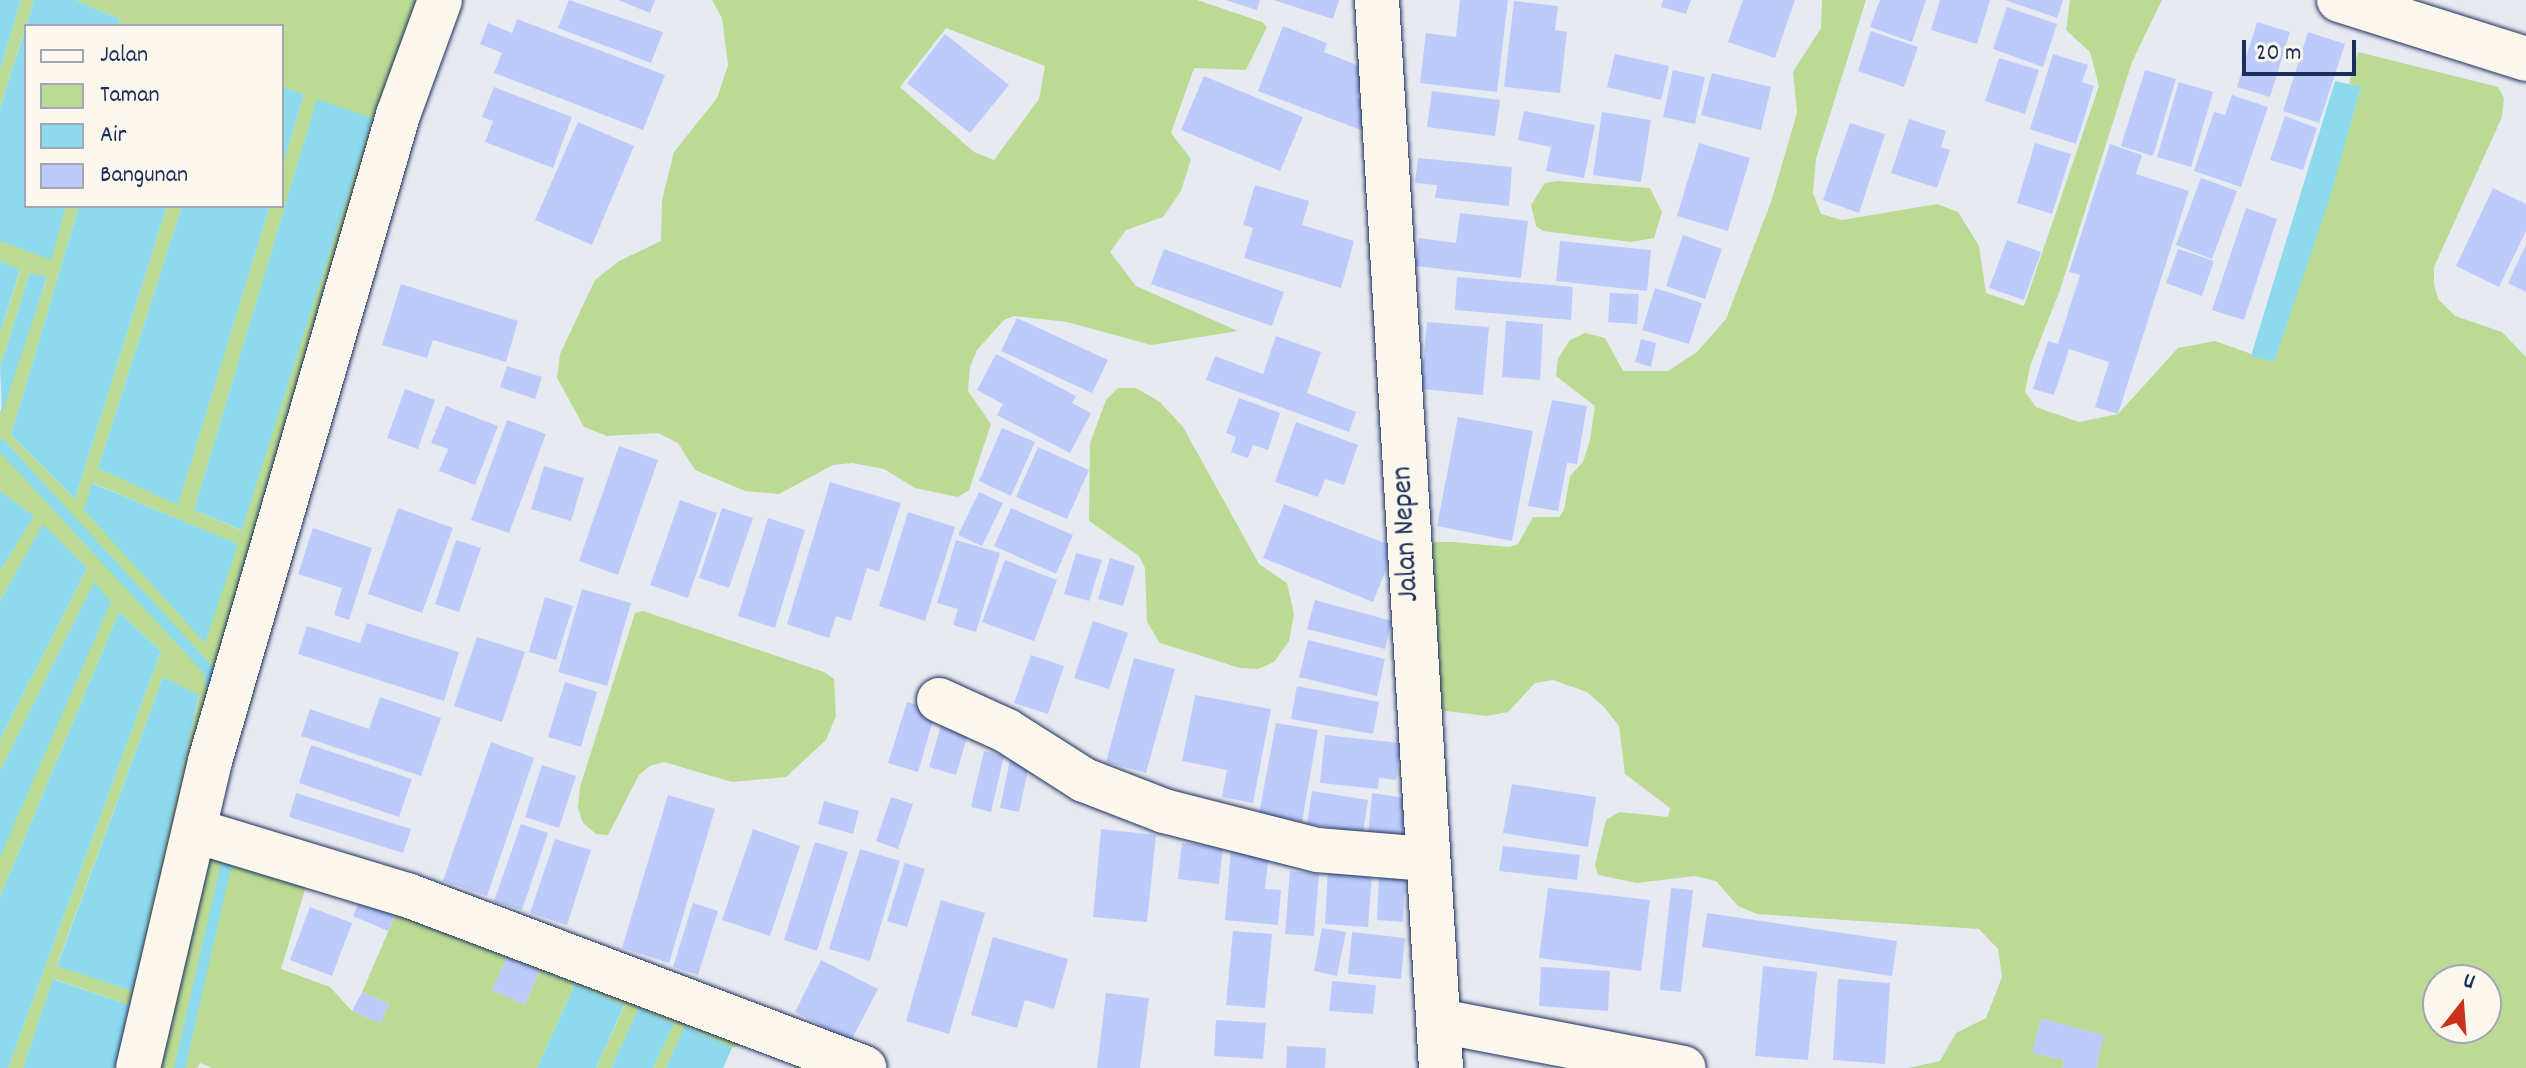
<!DOCTYPE html>
<html>
<head>
<meta charset="utf-8">
<style>
  body { margin:0 }
  #map { position:relative; width:2526px; height:1068px; overflow:hidden; background:#e8eaf1; font-family:Dekko,sans-serif }
  div>[style] { position:absolute }
  [style*='--x'] { left:calc(var(--x)*1px); top:calc(var(--y)*1px); width:calc(var(--w)*1px); rotate:calc(var(--a)*1deg) }
  .green>* { inset:0; background:#bbdb94 }
  .water>* { inset:0; background:#8ddaed }
  .stream>* { height:11px; margin:-5.5px; padding:0 5.5px; transform-origin:5.5px; border-radius:5.5px; background:#8ddaed }
  .building>* { inset:0; background:#bccbfc }
  .roads { filter:drop-shadow(0 0 2px #1b2f5e) drop-shadow(0 0 2px #1b2f5e) }
  .street>* { height:44px; margin:-22px; padding:0 22px; transform-origin:22px; border-radius:22px; background:#fbf7ec }
  span { translate:-50% -50%; white-space:nowrap; text-align:center; line-height:1.15; -webkit-text-stroke:6px #fbf7ec; paint-order:stroke }
  .street-label { font-size:30px; color:#1b2f5e }
  .legend { position:absolute; left:24px; top:24px; width:260px; height:184px; box-sizing:border-box; background:#fbf7ec; border:2px solid #a1a7b3; margin:0; padding:10px 14px; list-style:none; font-size:24px; color:#1b2f5e }
  .legend li { display:flex; align-items:center; gap:16px; height:40px }
  .legend b { width:40px; border:2px solid #a1a7b3 }
  .north { position:absolute; left:2422px; top:964px; width:80px; height:80px; box-sizing:border-box; background:#fbf7ec; border:2px solid #a1a7b3; border-radius:50%; rotate:17deg; font-size:22px; font-weight:700; line-height:32px; text-align:center; color:#1b2f5e }
  .north::after { content:''; display:block; margin:auto; width:28px; height:36px; background:#c8321e; clip-path:polygon(50% 0,100% 100%,50% 72%,0 100%) }
  .scale { position:absolute; left:2242px; top:40px; width:114px; height:36px; box-sizing:border-box; border:4px solid #1b2f5e; border-top:0; padding-left:10px; font-size:24px; line-height:28px; white-space:nowrap; color:#1b2f5e; -webkit-text-stroke:6px #fbf7ec; paint-order:stroke }
</style>
</head>
<body>
<div id="map">
  <div class="green">
    <i style="clip-path:polygon(21px 0,34px 0,0 108px,0 70px)"></i>
    <i style="clip-path:polygon(evenodd,75px 0,430px 0,184px 825px,864px 1068px,795px 1068px,799px 1061px,751px 1042px,732px 1048px,686px 1026px,666px 1068px,653px 1068px,673px 1024px,639px 1009px,611px 1068px,596px 1068px,624px 1007px,575px 984px,537px 1068px,212px 1068px,200px 1063px,197px 1068px,114px 1068px,129px 1005px,54px 979px,23px 1068px,8px 1068px,161px 651px,119px 612px,0 897px,0 857px,94px 583px,0 771px,0 740px,87px 568px,43px 525px,0 601px,0 571px,33px 516px,0 491px,0 412px,47px 278px,30px 273px,0 367px,0 333px,20px 271px,0 261px,0 241px,50px 259px,66px 206px,79px 206px,11px 435px,75px 499px,167px 206px,182px 206px,98px 468px,178px 504px,270px 206px,282px 206px,282px 168px,304px 95px,282px 86px,282px 26px,118px 26px,120px 19px,75px 0,317px 100px,372px 119px,241px 530px,194px 510px,317px 100px,75px 0,93px 483px,237px 544px,205px 642px,92px 484px,93px 483px,75px 0,163px 677px,199px 696px,132px 991px,57px 965px,163px 677px,75px 0,310px 873px,398px 909px,362px 992px,389px 1004px,380px 1023px,352px 1011px,330px 987px,281px 969px,310px 873px,75px 0,507px 958px,539px 971px,525px 1005px,493px 990px,507px 958px)"></i>
    <i style="clip-path:polygon(evenodd,712px 0,1197px 0,1262px 22px,1267px 27px,1246px 70px,1194px 68px,1171px 133px,1191px 159px,1181px 191px,1163px 217px,1126px 230px,1110px 252px,1136px 286px,1238px 331px,1151px 345px,1067px 322px,1014px 316px,1004px 320px,977px 350px,970px 367px,968px 391px,991px 424px,969px 490px,958px 497px,915px 488px,884px 469px,852px 463px,833px 465px,779px 494px,745px 491px,695px 470px,678px 443px,658px 433px,607px 436px,584px 427px,557px 378px,560px 354px,595px 280px,619px 261px,661px 241px,662px 200px,674px 152px,717px 98px,728px 65px,722px 18px,712px 0,946px 28px,1045px 66px,1039px 99px,994px 160px,974px 152px,900px 87px,946px 28px)"></i>
    <i style="clip-path:polygon(evenodd,1822px 0,1866px 0,1816px 159px,1813px 193px,1821px 214px,1842px 220px,1937px 204px,1958px 212px,1979px 246px,1986px 293px,2024px 306px,2099px 86px,2090px 52px,2066px 30px,2070px 0,2162px 0,2132px 62px,2060px 290px,2030px 366px,2025px 392px,2036px 407px,2079px 422px,2118px 414px,2178px 348px,2215px 341px,2274px 362px,2361px 88px,2349px 84px,2358px 52px,2498px 87px,2504px 98px,2502px 117px,2434px 267px,2434px 284px,2438px 299px,2455px 316px,2502px 332px,2526px 357px,2526px 1068px,2096px 1068px,2103px 1035px,2041px 1019px,2033px 1053px,2064px 1060px,2062px 1068px,1908px 1068px,1940px 1061px,1956px 1033px,1986px 1018px,2002px 977px,1998px 949px,1979px 929px,1757px 914px,1738px 906px,1716px 881px,1695px 876px,1637px 883px,1598px 875px,1595px 865px,1606px 820px,1619px 812px,1668px 817px,1670px 808px,1625px 774px,1619px 726px,1604px 707px,1587px 692px,1553px 680px,1535px 683px,1508px 712px,1487px 716px,1438px 710px,1429px 549px,1435px 542px,1453px 542px,1509px 547px,1518px 544px,1533px 517px,1559px 517px,1564px 510px,1570px 476px,1583px 462px,1590px 440px,1595px 406px,1556px 376px,1558px 358px,1570px 340px,1585px 333px,1605px 338px,1623px 371px,1668px 371px,1697px 352px,1726px 319px,1771px 202px,1797px 113px,1793px 72px,1821px 28px,1822px 0,2438px 980px,2486px 980px,2486px 1028px,2438px 1028px,2438px 980px)"></i>
    <i style="clip-path:polygon(1557px 181px,1650px 188px,1662px 212px,1654px 238px,1631px 242px,1543px 231px,1536px 226px,1531px 205px,1545px 183px)"></i>
    <i style="clip-path:polygon(1118px 388px,1136px 388px,1160px 402px,1183px 427px,1259px 564px,1287px 583px,1294px 614px,1289px 641px,1274px 662px,1258px 669px,1240px 668px,1160px 643px,1147px 622px,1145px 568px,1139px 556px,1089px 521px,1090px 443px,1106px 400px)"></i>
    <i style="clip-path:polygon(643px 611px,824px 672px,834px 679px,836px 716px,826px 740px,786px 777px,732px 782px,664px 762px,650px 766px,639px 775px,608px 835px,596px 834px,583px 823px,578px 808px,580px 787px,635px 613px)"></i>
  </div>
  <div class="water">
    <i style="clip-path:polygon(0 0,21px 0,0 70px)"></i>
    <i style="clip-path:polygon(34px 0,75px 0,120px 19px,118px 26px,26px 26px)"></i>
    <i style="clip-path:polygon(26px 26px,26px 206px,66px 206px,51px 260px,0 241px,0 108px)"></i>
    <i style="clip-path:polygon(2335px 81px,2361px 87px,2329px 201px,2274px 362px,2251px 356px)"></i>
    <i style="clip-path:polygon(282px 86px,304px 95px,282px 168px)"></i>
    <i style="clip-path:polygon(317px 99px,372px 118px,242px 530px,194px 510px)"></i>
    <i style="clip-path:polygon(79px 206px,167px 206px,75px 499px,11px 435px)"></i>
    <i style="clip-path:polygon(182px 206px,270px 206px,178px 505px,98px 468px)"></i>
    <i style="clip-path:polygon(0 261px,20px 270px,0 333px)"></i>
    <i style="clip-path:polygon(30px 273px,47px 277px,2px 414px,0 367px)"></i>
    <i style="clip-path:polygon(92px 483px,238px 544px,205px 643px,84px 510px)"></i>
    <i style="clip-path:polygon(0 491px,34px 516px,0 571px)"></i>
    <i style="clip-path:polygon(43px 524px,87px 568px,0 740px,0 601px)"></i>
    <i style="clip-path:polygon(94px 582px,111px 602px,0 857px,0 771px)"></i>
    <i style="clip-path:polygon(119px 612px,161px 651px,8px 1068px,0 1068px,0 897px)"></i>
    <i style="clip-path:polygon(163px 677px,199px 695px,132px 991px,57px 966px)"></i>
    <i style="clip-path:polygon(53px 979px,129px 1005px,114px 1068px,23px 1068px)"></i>
    <i style="clip-path:polygon(575px 984px,624px 1006px,596px 1068px,537px 1068px)"></i>
    <i style="clip-path:polygon(639px 1008px,674px 1024px,653px 1068px,611px 1068px)"></i>
    <i style="clip-path:polygon(685px 1026px,732px 1048px,723px 1068px,666px 1068px)"></i>
  </div>
  <div class="stream">
    <i style="--x:0;--y:444;--w:305;--a:47.3"></i>
    <i style="--x:207;--y:668;--w:22;--a:74"></i>
    <i style="--x:179;--y:1068;--w:224;--a:-77.1"></i>
  </div>
  <div class="building">
    <i style="clip-path:polygon(569px 0,663px 32px,651px 63px,558px 28px)"></i>
    <i style="clip-path:polygon(618px 0,655px 0,650px 13px)"></i>
    <i style="clip-path:polygon(1225px 0,1260px 0,1257px 10px)"></i>
    <i style="clip-path:polygon(1273px 0,1339px 0,1333px 19px)"></i>
    <i style="clip-path:polygon(1460px 0,1508px 0,1497px 92px,1420px 83px,1426px 33px,1456px 37px)"></i>
    <i style="clip-path:polygon(1663px 0,1691px 0,1686px 14px,1661px 7px)"></i>
    <i style="clip-path:polygon(1743px 0,1795px 0,1775px 58px,1728px 42px)"></i>
    <i style="clip-path:polygon(1880px 0,1926px 0,1912px 42px,1870px 27px)"></i>
    <i style="clip-path:polygon(1940px 0,1990px 0,1977px 44px,1931px 30px)"></i>
    <i style="clip-path:polygon(2005px 0,2063px 0,2057px 18px)"></i>
    <i style="clip-path:polygon(1514px 1px,1558px 6px,1555px 30px,1567px 32px,1560px 93px,1504px 87px)"></i>
    <i style="clip-path:polygon(2007px 7px,2057px 24px,2043px 67px,1993px 49px)"></i>
    <i style="clip-path:polygon(517px 19px,665px 75px,643px 130px,494px 73px,502px 53px,480px 44px,488px 23px,512px 33px)"></i>
    <i style="clip-path:polygon(2257px 22px,2290px 32px,2270px 97px,2237px 87px)"></i>
    <i style="clip-path:polygon(1283px 26px,1327px 43px,1324px 52px,1367px 69px,1357px 97px,1371px 103px,1361px 130px,1258px 91px)"></i>
    <i style="clip-path:polygon(1871px 31px,1918px 47px,1904px 87px,1858px 71px)"></i>
    <i style="clip-path:polygon(2308px 32px,2345px 44px,2319px 123px,2283px 111px)"></i>
    <i style="clip-path:polygon(945px 34px,1009px 85px,970px 133px,907px 83px)"></i>
    <i style="clip-path:polygon(1615px 54px,1669px 66px,1661px 100px,1607px 87px)"></i>
    <i style="clip-path:polygon(2053px 54px,2088px 65px,2082px 82px,2094px 86px,2076px 144px,2030px 129px)"></i>
    <i style="clip-path:polygon(1999px 58px,2039px 70px,2025px 114px,1985px 101px)"></i>
    <i style="clip-path:polygon(1673px 70px,1705px 77px,1695px 124px,1663px 117px)"></i>
    <i style="clip-path:polygon(2145px 70px,2176px 79px,2153px 156px,2121px 146px)"></i>
    <i style="clip-path:polygon(1712px 73px,1771px 87px,1761px 130px,1701px 115px)"></i>
    <i style="clip-path:polygon(1204px 76px,1303px 117px,1280px 171px,1181px 130px)"></i>
    <i style="clip-path:polygon(2179px 82px,2213px 92px,2191px 167px,2157px 157px)"></i>
    <i style="clip-path:polygon(494px 87px,572px 117px,553px 168px,485px 142px,493px 121px,482px 117px)"></i>
    <i style="clip-path:polygon(1432px 91px,1500px 100px,1495px 136px,1427px 127px)"></i>
    <i style="clip-path:polygon(2232px 95px,2268px 107px,2241px 187px,2194px 171px,2214px 112px,2225px 115px)"></i>
    <i style="clip-path:polygon(1524px 111px,1595px 125px,1584px 178px,1546px 171px,1551px 147px,1518px 140px)"></i>
    <i style="clip-path:polygon(1602px 112px,1651px 120px,1641px 182px,1593px 175px)"></i>
    <i style="clip-path:polygon(2285px 116px,2317px 128px,2303px 170px,2270px 160px)"></i>
    <i style="clip-path:polygon(1909px 119px,1946px 131px,1941px 147px,1950px 150px,1937px 188px,1891px 173px)"></i>
    <i style="clip-path:polygon(578px 122px,634px 146px,592px 245px,535px 220px)"></i>
    <i style="clip-path:polygon(1850px 123px,1885px 134px,1859px 213px,1823px 200px)"></i>
    <i style="clip-path:polygon(1699px 143px,1750px 158px,1728px 231px,1677px 216px)"></i>
    <i style="clip-path:polygon(2035px 143px,2071px 154px,2052px 214px,2017px 203px)"></i>
    <i style="clip-path:polygon(2110px 144px,2142px 155px,2136px 174px,2189px 191px,2118px 414px,2095px 407px,2109px 362px,2069px 349px,2054px 395px,2033px 389px,2048px 341px,2058px 344px,2080px 275px,2069px 272px)"></i>
    <i style="clip-path:polygon(1418px 158px,1512px 167px,1509px 206px,1435px 198px,1437px 185px,1415px 183px)"></i>
    <i style="clip-path:polygon(2201px 178px,2237px 191px,2212px 259px,2176px 245px)"></i>
    <i style="clip-path:polygon(1255px 185px,1309px 201px,1302px 225px,1354px 241px,1341px 288px,1244px 258px,1253px 228px,1243px 225px)"></i>
    <i style="clip-path:polygon(2493px 188px,2526px 204px,2526px 231px,2499px 287px,2456px 266px)"></i>
    <i style="clip-path:polygon(2246px 208px,2277px 219px,2244px 320px,2212px 310px)"></i>
    <i style="clip-path:polygon(1460px 213px,1528px 221px,1521px 278px,1415px 266px,1419px 238px,1456px 243px)"></i>
    <i style="clip-path:polygon(1683px 235px,1722px 249px,1705px 299px,1666px 286px)"></i>
    <i style="clip-path:polygon(2007px 240px,2041px 252px,2024px 300px,1989px 288px)"></i>
    <i style="clip-path:polygon(1560px 241px,1651px 250px,1647px 291px,1556px 281px)"></i>
    <i style="clip-path:polygon(2526px 245px,2526px 292px,2508px 283px)"></i>
    <i style="clip-path:polygon(1164px 249px,1284px 292px,1272px 326px,1151px 284px)"></i>
    <i style="clip-path:polygon(2178px 249px,2214px 261px,2202px 296px,2166px 283px)"></i>
    <i style="clip-path:polygon(1457px 277px,1573px 287px,1571px 320px,1455px 310px)"></i>
    <i style="clip-path:polygon(401px 284px,518px 321px,506px 362px,433px 340px,427px 358px,382px 345px)"></i>
    <i style="clip-path:polygon(1655px 288px,1702px 303px,1689px 344px,1642px 330px)"></i>
    <i style="clip-path:polygon(1610px 293px,1639px 294px,1637px 324px,1608px 322px)"></i>
    <i style="clip-path:polygon(1017px 318px,1108px 360px,1092px 393px,1001px 351px)"></i>
    <i style="clip-path:polygon(1506px 321px,1543px 324px,1540px 380px,1502px 377px)"></i>
    <i style="clip-path:polygon(1427px 322px,1489px 327px,1483px 395px,1421px 389px)"></i>
    <i style="clip-path:polygon(1276px 336px,1321px 352px,1307px 393px,1356px 412px,1349px 432px,1206px 380px,1215px 356px,1263px 374px)"></i>
    <i style="clip-path:polygon(1641px 339px,1656px 343px,1651px 367px,1635px 362px)"></i>
    <i style="clip-path:polygon(996px 354px,1076px 396px,1072px 403px,1091px 413px,1070px 453px,997px 415px,1003px 404px,977px 390px)"></i>
    <i style="clip-path:polygon(507px 366px,542px 377px,535px 399px,500px 387px)"></i>
    <i style="clip-path:polygon(405px 389px,435px 400px,418px 449px,387px 438px)"></i>
    <i style="clip-path:polygon(1239px 398px,1280px 413px,1268px 450px,1253px 445px,1248px 458px,1231px 452px,1236px 437px,1226px 433px)"></i>
    <i style="clip-path:polygon(1552px 400px,1587px 406px,1577px 464px,1567px 463px,1558px 511px,1528px 506px)"></i>
    <i style="clip-path:polygon(446px 406px,498px 426px,475px 485px,439px 471px,448px 449px,431px 443px)"></i>
    <i style="clip-path:polygon(1458px 417px,1533px 431px,1512px 541px,1437px 526px)"></i>
    <i style="clip-path:polygon(507px 420px,546px 434px,509px 533px,471px 520px)"></i>
    <i style="clip-path:polygon(1296px 422px,1358px 445px,1344px 485px,1325px 479px,1318px 497px,1275px 482px)"></i>
    <i style="clip-path:polygon(1002px 428px,1035px 442px,1011px 496px,979px 481px)"></i>
    <i style="clip-path:polygon(619px 446px,658px 460px,618px 575px,579px 561px)"></i>
    <i style="clip-path:polygon(1038px 447px,1089px 470px,1067px 519px,1016px 497px)"></i>
    <i style="clip-path:polygon(544px 466px,584px 478px,571px 521px,531px 509px)"></i>
    <i style="clip-path:polygon(830px 482px,901px 503px,879px 572px,867px 568px,851px 621px,836px 616px,829px 638px,787px 624px)"></i>
    <i style="clip-path:polygon(979px 492px,1003px 503px,982px 546px,958px 535px)"></i>
    <i style="clip-path:polygon(680px 500px,717px 513px,688px 598px,650px 585px)"></i>
    <i style="clip-path:polygon(1284px 504px,1395px 547px,1373px 602px,1263px 558px)"></i>
    <i style="clip-path:polygon(398px 508px,453px 528px,422px 613px,368px 594px)"></i>
    <i style="clip-path:polygon(722px 508px,753px 518px,729px 588px,699px 578px)"></i>
    <i style="clip-path:polygon(1011px 508px,1073px 535px,1056px 574px,994px 546px)"></i>
    <i style="clip-path:polygon(908px 512px,955px 527px,925px 621px,879px 606px)"></i>
    <i style="clip-path:polygon(768px 518px,805px 530px,775px 628px,738px 616px)"></i>
    <i style="clip-path:polygon(313px 528px,372px 548px,349px 620px,334px 615px,342px 588px,298px 574px)"></i>
    <i style="clip-path:polygon(456px 540px,481px 548px,459px 612px,435px 604px)"></i>
    <i style="clip-path:polygon(956px 540px,1000px 553px,976px 632px,953px 625px,958px 609px,937px 603px)"></i>
    <i style="clip-path:polygon(1076px 553px,1102px 560px,1089px 601px,1064px 594px)"></i>
    <i style="clip-path:polygon(1110px 558px,1135px 566px,1123px 606px,1098px 599px)"></i>
    <i style="clip-path:polygon(1005px 560px,1057px 580px,1034px 641px,982px 622px)"></i>
    <i style="clip-path:polygon(582px 589px,631px 603px,607px 686px,558px 672px)"></i>
    <i style="clip-path:polygon(545px 597px,573px 606px,556px 660px,529px 652px)"></i>
    <i style="clip-path:polygon(1315px 600px,1392px 621px,1385px 649px,1307px 629px)"></i>
    <i style="clip-path:polygon(1093px 621px,1128px 633px,1109px 689px,1074px 678px)"></i>
    <i style="clip-path:polygon(367px 623px,459px 652px,444px 701px,298px 654px,307px 626px,360px 643px)"></i>
    <i style="clip-path:polygon(477px 637px,525px 652px,502px 722px,454px 706px)"></i>
    <i style="clip-path:polygon(1308px 640px,1385px 659px,1377px 696px,1299px 677px)"></i>
    <i style="clip-path:polygon(1031px 655px,1064px 666px,1048px 714px,1014px 703px)"></i>
    <i style="clip-path:polygon(1134px 658px,1175px 669px,1146px 773px,1106px 762px)"></i>
    <i style="clip-path:polygon(565px 682px,597px 692px,581px 747px,548px 737px)"></i>
    <i style="clip-path:polygon(1297px 686px,1379px 702px,1373px 734px,1291px 719px)"></i>
    <i style="clip-path:polygon(1195px 695px,1271px 709px,1253px 803px,1222px 797px,1227px 770px,1182px 761px)"></i>
    <i style="clip-path:polygon(380px 697px,441px 718px,421px 776px,301px 736px,310px 709px,369px 729px)"></i>
    <i style="clip-path:polygon(907px 702px,936px 710px,918px 772px,888px 763px)"></i>
    <i style="clip-path:polygon(944px 715px,971px 723px,956px 775px,929px 767px)"></i>
    <i style="clip-path:polygon(1276px 723px,1318px 730px,1302px 822px,1259px 814px)"></i>
    <i style="clip-path:polygon(1325px 735px,1400px 743px,1396px 780px,1379px 778px,1378px 789px,1320px 783px)"></i>
    <i style="clip-path:polygon(491px 742px,534px 758px,487px 896px,443px 881px)"></i>
    <i style="clip-path:polygon(311px 745px,412px 779px,399px 817px,299px 783px)"></i>
    <i style="clip-path:polygon(984px 751px,1004px 756px,991px 812px,971px 807px)"></i>
    <i style="clip-path:polygon(1010px 760px,1029px 765px,1019px 812px,1000px 808px)"></i>
    <i style="clip-path:polygon(542px 765px,576px 776px,559px 828px,525px 817px)"></i>
    <i style="clip-path:polygon(1512px 784px,1596px 797px,1588px 847px,1503px 833px)"></i>
    <i style="clip-path:polygon(1312px 791px,1368px 800px,1363px 832px,1307px 824px)"></i>
    <i style="clip-path:polygon(296px 793px,411px 829px,403px 853px,289px 817px)"></i>
    <i style="clip-path:polygon(1372px 793px,1406px 798px,1402px 841px,1368px 836px)"></i>
    <i style="clip-path:polygon(668px 795px,715px 809px,669px 963px,622px 948px)"></i>
    <i style="clip-path:polygon(891px 797px,913px 804px,898px 849px,876px 841px)"></i>
    <i style="clip-path:polygon(824px 801px,859px 811px,853px 834px,818px 824px)"></i>
    <i style="clip-path:polygon(521px 824px,548px 833px,522px 910px,494px 901px)"></i>
    <i style="clip-path:polygon(753px 829px,800px 846px,770px 936px,722px 920px)"></i>
    <i style="clip-path:polygon(1101px 829px,1156px 835px,1147px 922px,1093px 917px)"></i>
    <i style="clip-path:polygon(555px 839px,591px 850px,567px 925px,530px 913px)"></i>
    <i style="clip-path:polygon(815px 842px,848px 852px,817px 951px,784px 940px)"></i>
    <i style="clip-path:polygon(1182px 843px,1223px 847px,1219px 884px,1178px 879px)"></i>
    <i style="clip-path:polygon(1503px 846px,1580px 855px,1577px 880px,1499px 871px)"></i>
    <i style="clip-path:polygon(860px 849px,900px 861px,870px 961px,829px 949px)"></i>
    <i style="clip-path:polygon(1231px 850px,1269px 854px,1265px 889px,1281px 890px,1278px 925px,1225px 920px)"></i>
    <i style="clip-path:polygon(905px 863px,925px 869px,907px 927px,887px 921px)"></i>
    <i style="clip-path:polygon(1328px 869px,1372px 873px,1368px 927px,1325px 924px)"></i>
    <i style="clip-path:polygon(1290px 871px,1319px 874px,1314px 936px,1285px 934px)"></i>
    <i style="clip-path:polygon(1379px 873px,1405px 875px,1403px 922px,1377px 920px)"></i>
    <i style="clip-path:polygon(1548px 888px,1650px 900px,1641px 971px,1539px 958px)"></i>
    <i style="clip-path:polygon(1671px 888px,1693px 890px,1681px 992px,1660px 990px)"></i>
    <i style="clip-path:polygon(363px 893px,398px 909px,388px 931px,353px 916px)"></i>
    <i style="clip-path:polygon(941px 900px,985px 913px,949px 1034px,906px 1021px)"></i>
    <i style="clip-path:polygon(693px 903px,718px 911px,698px 975px,673px 967px)"></i>
    <i style="clip-path:polygon(310px 907px,352px 923px,332px 976px,290px 960px)"></i>
    <i style="clip-path:polygon(1707px 913px,1897px 941px,1892px 976px,1702px 947px)"></i>
    <i style="clip-path:polygon(1322px 928px,1346px 932px,1337px 976px,1314px 971px)"></i>
    <i style="clip-path:polygon(1233px 931px,1272px 934px,1265px 1008px,1226px 1005px)"></i>
    <i style="clip-path:polygon(1352px 932px,1405px 938px,1401px 979px,1348px 974px)"></i>
    <i style="clip-path:polygon(993px 937px,1068px 959px,1054px 1009px,1025px 1000px,1017px 1028px,971px 1015px)"></i>
    <i style="clip-path:polygon(507px 957px,539px 971px,525px 1005px,492px 990px)"></i>
    <i style="clip-path:polygon(821px 960px,878px 989px,851px 1041px,795px 1012px)"></i>
    <i style="clip-path:polygon(1763px 966px,1817px 972px,1808px 1060px,1755px 1056px)"></i>
    <i style="clip-path:polygon(1541px 967px,1610px 971px,1608px 1011px,1539px 1006px)"></i>
    <i style="clip-path:polygon(1838px 979px,1890px 983px,1885px 1064px,1833px 1060px)"></i>
    <i style="clip-path:polygon(1332px 981px,1376px 985px,1373px 1014px,1329px 1011px)"></i>
    <i style="clip-path:polygon(362px 992px,389px 1004px,380px 1023px,352px 1011px)"></i>
    <i style="clip-path:polygon(1106px 993px,1149px 998px,1140px 1068px,1097px 1068px)"></i>
    <i style="clip-path:polygon(2041px 1019px,2104px 1035px,2096px 1068px,2062px 1068px,2064px 1060px,2032px 1053px)"></i>
    <i style="clip-path:polygon(1216px 1020px,1266px 1023px,1263px 1059px,1214px 1056px)"></i>
    <i style="clip-path:polygon(1287px 1046px,1326px 1048px,1325px 1068px,1286px 1068px)"></i>
  </div>
  <div class="roads">
    <div class="street">
      <i style="--x:1377;--y:0;--w:1070;--a:86.57"></i>
      <i style="--x:2339;--y:0;--w:196;--a:17.5"></i>
      <i style="--x:939;--y:700;--w:75;--a:24.5"></i>
      <i style="--x:1007;--y:731;--w:91;--a:32.5"></i>
      <i style="--x:1084;--y:780;--w:86;--a:21.2"></i>
      <i style="--x:1164;--y:811;--w:158;--a:14.3"></i>
      <i style="--x:1317;--y:850;--w:110;--a:4.7"></i>
      <i style="--x:196;--y:831;--w:220;--a:16.9"></i>
      <i style="--x:407;--y:895;--w:489;--a:20.7"></i>
      <i style="--x:1440;--y:1021;--w:248;--a:10.9"></i>
      <i style="--x:138;--y:1068;--w:315;--a:-76.8"></i>
      <i style="--x:210;--y:761;--w:673;--a:-73.77"></i>
      <i style="--x:398;--y:115;--w:122;--a:-69.9"></i>
    </div>
  </div>
  <div class="street-label">
    <span style="left:1408px;top:534px;rotate:-93deg">Jalan Nepen</span>
  </div>
  <ul class="legend">
  <li><b style="height:10px;background:#fbf7ec"></b>Jalan</li>
  <li><b style="height:22px;background:#bbdb94"></b>Taman</li>
  <li><b style="height:22px;background:#8ddaed"></b>Air</li>
  <li><b style="height:22px;background:#bccbfc"></b>Bangunan</li>
  </ul>
  <div class="north">U</div>
  <div class="scale">20 m</div>
</div>
</body>
</html>
